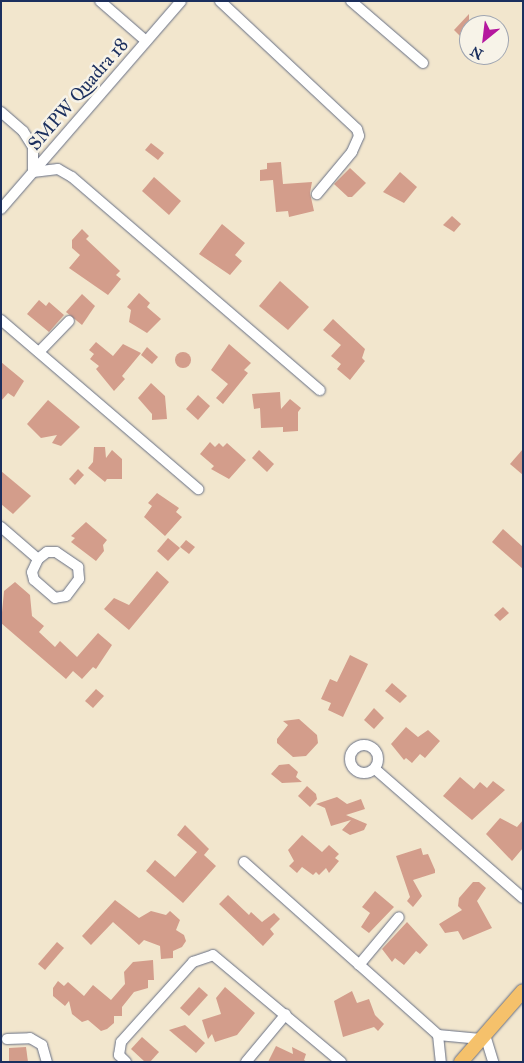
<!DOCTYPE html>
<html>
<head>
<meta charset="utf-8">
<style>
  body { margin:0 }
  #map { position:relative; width:524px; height:1063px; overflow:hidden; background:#f2e6cd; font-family:"IM FELL Great Primer",serif }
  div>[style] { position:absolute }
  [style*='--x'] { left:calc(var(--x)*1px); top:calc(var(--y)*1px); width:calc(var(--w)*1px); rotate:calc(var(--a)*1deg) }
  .building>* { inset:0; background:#d39d8b }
  .round { border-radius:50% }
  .roads { filter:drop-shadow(0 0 1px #666f85) drop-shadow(0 0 1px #666f85) }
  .minor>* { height:10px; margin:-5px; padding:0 5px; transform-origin:5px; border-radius:5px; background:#fff }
  .minor>.ring { margin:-5px; padding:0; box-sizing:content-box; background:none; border:10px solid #fff; border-radius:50% }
  .major>* { height:14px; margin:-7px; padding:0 7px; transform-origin:7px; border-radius:7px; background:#f5c16b }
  span { translate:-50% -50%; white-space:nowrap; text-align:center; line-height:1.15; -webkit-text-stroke:5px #f7f3e8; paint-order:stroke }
  .street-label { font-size:19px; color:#1b2f5e }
  .frame { position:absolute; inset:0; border:2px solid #1b2f5e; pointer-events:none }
  .north { position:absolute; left:459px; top:15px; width:50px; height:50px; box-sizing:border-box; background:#f7f3e8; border:1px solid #9fa5b1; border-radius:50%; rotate:209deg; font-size:14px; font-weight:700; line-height:20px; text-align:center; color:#1b2f5e }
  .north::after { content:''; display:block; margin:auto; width:18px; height:22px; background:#b5179e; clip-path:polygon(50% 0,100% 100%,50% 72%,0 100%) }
</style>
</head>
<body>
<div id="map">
  <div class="building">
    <i style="clip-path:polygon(469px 14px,469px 45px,454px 30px)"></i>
    <i style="clip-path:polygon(151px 143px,164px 153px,158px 160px,145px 150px)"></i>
    <i style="clip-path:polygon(281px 162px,283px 184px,312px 182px,310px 193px,314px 211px,289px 217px,288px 211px,276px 212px,273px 180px,260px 181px,260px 170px,267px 169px,267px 163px)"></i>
    <i style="clip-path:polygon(350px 168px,366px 183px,352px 197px,348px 197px,334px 184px)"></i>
    <i style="clip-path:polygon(400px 172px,417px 187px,404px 203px,383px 192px)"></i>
    <i style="clip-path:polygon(154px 177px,181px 201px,169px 215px,142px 191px)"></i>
    <i style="clip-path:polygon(452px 216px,461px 224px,454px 232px,443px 225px)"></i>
    <i style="clip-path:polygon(222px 224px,245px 243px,235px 255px,242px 261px,230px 275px,199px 254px)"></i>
    <i style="clip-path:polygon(82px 229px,89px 236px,86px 239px,120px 271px,116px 275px,121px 279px,108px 295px,69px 268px,80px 255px,72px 248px,72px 240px)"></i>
    <i style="clip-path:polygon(280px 281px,309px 307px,288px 330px,259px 306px)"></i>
    <i style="clip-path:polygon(139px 293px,150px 303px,147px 307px,161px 319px,147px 333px,129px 322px,131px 310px,127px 307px)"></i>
    <i style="clip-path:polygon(82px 294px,95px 306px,82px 325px,66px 312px)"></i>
    <i style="clip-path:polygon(39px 300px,46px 306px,49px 302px,64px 315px,49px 332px,27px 314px)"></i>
    <i style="clip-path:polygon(333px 319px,365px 349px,362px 358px,365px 361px,350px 380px,337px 369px,341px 364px,331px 356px,341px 345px,323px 330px)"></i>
    <i style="clip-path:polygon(96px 342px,113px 356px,123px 344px,141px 353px,122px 376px,125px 379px,114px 391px,96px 369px,99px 366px,90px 359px,94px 354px,89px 350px)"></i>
    <i style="clip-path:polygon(229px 344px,251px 363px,244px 370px,248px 373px,223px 404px,216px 398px,228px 384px,211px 370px)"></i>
    <i style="clip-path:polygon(147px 347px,158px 357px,152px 364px,141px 355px)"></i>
    <i class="round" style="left:175px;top:352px;width:16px;height:16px"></i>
    <i style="clip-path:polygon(1px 362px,24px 381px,14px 397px,8px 393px,1px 401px)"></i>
    <i style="clip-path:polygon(151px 383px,165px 396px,167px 419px,152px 420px,152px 414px,138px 398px)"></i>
    <i style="clip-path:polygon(280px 392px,281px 409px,290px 399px,301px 408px,298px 412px,298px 431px,283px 432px,283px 427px,261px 428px,260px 408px,254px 409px,252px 394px)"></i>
    <i style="clip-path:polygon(198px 395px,210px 406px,198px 420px,186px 409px)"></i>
    <i style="clip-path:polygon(48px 400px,80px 427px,61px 446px,52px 443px,57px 435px,41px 438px,27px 424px)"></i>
    <i style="clip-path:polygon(210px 442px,215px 447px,219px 443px,223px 447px,227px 443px,246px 460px,229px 479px,211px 469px,214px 466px,200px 454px)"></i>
    <i style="clip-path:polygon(94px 447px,105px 447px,106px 458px,112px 450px,122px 459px,122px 479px,107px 479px,105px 482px,88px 468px,93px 462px)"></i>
    <i style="clip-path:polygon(523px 449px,523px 475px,510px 464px)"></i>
    <i style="clip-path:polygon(259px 450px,274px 464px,267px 472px,252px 458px)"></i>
    <i style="clip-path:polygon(78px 469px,84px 475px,75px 485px,69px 479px)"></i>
    <i style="clip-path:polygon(1px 471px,31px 496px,13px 514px,1px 504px)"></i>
    <i style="clip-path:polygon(157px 493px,179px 508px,176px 512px,182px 517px,165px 536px,144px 517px,152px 506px,148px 503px)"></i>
    <i style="clip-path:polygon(86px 522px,107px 540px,103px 545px,104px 551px,96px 561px,71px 542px,75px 538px,71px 536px)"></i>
    <i style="clip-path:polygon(503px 529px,523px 547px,523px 569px,492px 542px)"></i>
    <i style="clip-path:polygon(168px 538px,180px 548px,168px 561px,157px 551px)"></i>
    <i style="clip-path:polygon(186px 540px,195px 547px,189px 554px,180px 547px)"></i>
    <i style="clip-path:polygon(157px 571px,169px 582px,129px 630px,104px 609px,114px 598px,129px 605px)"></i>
    <i style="clip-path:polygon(15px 582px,30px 595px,32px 616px,44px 626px,39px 632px,55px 647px,60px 641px,77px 657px,98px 633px,112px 645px,96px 669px,93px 667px,82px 679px,73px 671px,66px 679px,1px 623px,4px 591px)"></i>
    <i style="clip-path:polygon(503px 607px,509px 613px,500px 621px,494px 615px)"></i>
    <i style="clip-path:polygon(350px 655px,368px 664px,343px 717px,328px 710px,331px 703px,321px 699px,330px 679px,337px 682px)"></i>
    <i style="clip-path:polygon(392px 683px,407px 696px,400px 703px,385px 691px)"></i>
    <i style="clip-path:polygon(96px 689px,104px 696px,93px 708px,85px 701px)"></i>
    <i style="clip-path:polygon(374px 708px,384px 718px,374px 729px,364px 720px)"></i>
    <i style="clip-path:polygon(299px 719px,317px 735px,318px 743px,306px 756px,293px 757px,277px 743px,277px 739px,288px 725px,283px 721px)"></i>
    <i style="clip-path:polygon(406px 727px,418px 737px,428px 730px,440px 741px,425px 758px,420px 754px,412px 763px,406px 758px,404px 760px,391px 744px)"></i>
    <i style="clip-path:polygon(289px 764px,298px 772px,296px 777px,302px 782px,282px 783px,271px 774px,279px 765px)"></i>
    <i style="clip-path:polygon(460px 777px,474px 789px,480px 782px,487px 788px,493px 781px,505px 790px,472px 820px,443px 796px)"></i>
    <i style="clip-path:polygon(307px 786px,316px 794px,317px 799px,310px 807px,298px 796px)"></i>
    <i style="clip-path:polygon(337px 797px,347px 804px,361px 799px,365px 809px,346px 815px,367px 824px,364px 830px,350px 835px,342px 830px,351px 820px,331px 826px,325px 808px,316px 804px)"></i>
    <i style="clip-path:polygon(500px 818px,517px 827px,523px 820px,523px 848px,512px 861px,486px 834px)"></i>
    <i style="clip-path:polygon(185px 825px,209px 849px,204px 855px,216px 866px,183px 903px,146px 871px,155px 860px,175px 877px,197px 852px,177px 835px)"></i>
    <i style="clip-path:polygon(302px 835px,322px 852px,329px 845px,339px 854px,335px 858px,339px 861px,329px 873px,326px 868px,319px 875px,316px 872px,313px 875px,302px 867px,297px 873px,289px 866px,294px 861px,288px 850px)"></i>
    <i style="clip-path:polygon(421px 848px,423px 855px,428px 854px,435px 870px,435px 873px,413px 880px,422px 896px,413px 907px,407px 901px,410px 897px,396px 856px)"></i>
    <i style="clip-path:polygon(473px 882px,479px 882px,486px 888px,477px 901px,492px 928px,463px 940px,458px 931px,445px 933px,439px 924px,462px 910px,458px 906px,459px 898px)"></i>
    <i style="clip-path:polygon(375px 891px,394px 907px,369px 933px,361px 927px,370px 913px,362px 907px)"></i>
    <i style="clip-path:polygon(228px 895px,249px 915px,251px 912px,262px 922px,274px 913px,280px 919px,270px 929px,274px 934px,263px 946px,219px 904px)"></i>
    <i style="clip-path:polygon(115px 900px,139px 918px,151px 911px,166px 915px,170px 911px,180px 920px,176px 930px,184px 935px,186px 941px,182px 947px,173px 951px,173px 958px,161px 959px,160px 946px,144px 940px,139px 945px,113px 922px,91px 945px,82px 936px)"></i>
    <i style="clip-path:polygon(407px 922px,428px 945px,420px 954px,416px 951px,404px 965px,395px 958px,392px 962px,382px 949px)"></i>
    <i style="clip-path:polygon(57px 942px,64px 948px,45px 970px,38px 964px)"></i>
    <i style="clip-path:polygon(153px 960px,154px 980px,148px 980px,148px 988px,134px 992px,122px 1007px,122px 1016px,114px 1016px,114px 1023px,107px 1029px,101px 1031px,88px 1020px,82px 1022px,72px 1014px,69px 1001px,65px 1006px,53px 996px,53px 988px,58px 981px,64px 986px,68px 982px,84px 996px,93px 985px,111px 1000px,125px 984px,124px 972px,133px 962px)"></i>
    <i style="clip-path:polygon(199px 987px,208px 995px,189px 1016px,180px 1008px)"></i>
    <i style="clip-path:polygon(225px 987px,255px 1013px,237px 1035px,215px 1042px,212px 1034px,208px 1039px,202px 1020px,221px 1014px,216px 998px)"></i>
    <i style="clip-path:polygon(352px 991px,357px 1003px,369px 999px,375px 1015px,384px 1024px,378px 1031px,374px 1027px,343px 1037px,334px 1001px)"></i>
    <i style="clip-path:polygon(185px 1025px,205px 1043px,196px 1053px,169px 1030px)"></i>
    <i style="clip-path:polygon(142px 1037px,159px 1052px,150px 1062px,145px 1062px,131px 1049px)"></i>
    <i style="clip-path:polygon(276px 1046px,293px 1054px,292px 1047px,306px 1054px,304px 1060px,307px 1062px,268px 1062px)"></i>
    <i style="clip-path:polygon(26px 1047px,28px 1062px,9px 1062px,9px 1048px)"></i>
  </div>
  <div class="roads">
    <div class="minor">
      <i style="--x:100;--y:1;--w:61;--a:41"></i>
      <i style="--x:220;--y:1;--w:187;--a:43.1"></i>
      <i style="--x:357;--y:129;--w:7;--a:74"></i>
      <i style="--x:359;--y:136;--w:17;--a:114"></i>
      <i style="--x:352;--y:152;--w:55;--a:129.8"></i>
      <i style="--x:351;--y:1;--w:95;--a:40.7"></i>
      <i style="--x:1;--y:112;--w:29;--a:41"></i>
      <i style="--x:23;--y:131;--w:19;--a:58"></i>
      <i style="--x:33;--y:147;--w:25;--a:90"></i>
      <i style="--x:33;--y:172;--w:25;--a:-7"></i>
      <i style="--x:58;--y:169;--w:16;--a:30"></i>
      <i style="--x:72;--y:177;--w:327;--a:40.7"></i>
      <i style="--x:1;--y:209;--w:275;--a:-49.1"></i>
      <i style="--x:1;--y:320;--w:260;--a:40.6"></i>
      <i style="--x:39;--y:352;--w:43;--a:-45.9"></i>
      <i style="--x:1;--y:527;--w:49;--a:40.9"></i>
      <i style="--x:38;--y:559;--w:11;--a:-38"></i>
      <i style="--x:47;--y:552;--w:9;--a:0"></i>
      <i style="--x:56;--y:552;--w:27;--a:34"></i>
      <i style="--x:78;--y:567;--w:12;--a:85"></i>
      <i style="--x:79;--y:579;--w:21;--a:127"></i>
      <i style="--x:66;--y:596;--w:11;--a:170"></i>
      <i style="--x:55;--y:598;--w:28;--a:-139"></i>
      <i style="--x:34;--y:580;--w:8;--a:-104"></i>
      <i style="--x:32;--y:572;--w:14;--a:-65"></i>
      <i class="ring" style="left:350px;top:745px;width:18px;height:18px"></i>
      <i style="--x:375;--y:769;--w:196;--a:41.1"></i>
      <i style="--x:244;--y:862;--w:260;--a:41.7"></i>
      <i style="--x:438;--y:1035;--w:43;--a:5.3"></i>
      <i style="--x:359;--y:965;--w:62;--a:-50.2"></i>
      <i style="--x:438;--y:1035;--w:27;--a:84"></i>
      <i style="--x:485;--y:1035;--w:28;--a:73"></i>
      <i style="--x:7;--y:1039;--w:23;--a:-2"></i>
      <i style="--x:30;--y:1038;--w:14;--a:30"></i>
      <i style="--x:42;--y:1045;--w:18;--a:74"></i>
      <i style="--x:126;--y:1062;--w:10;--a:-135"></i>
      <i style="--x:119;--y:1055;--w:13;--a:-81"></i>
      <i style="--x:121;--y:1042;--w:108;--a:-48"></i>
      <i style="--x:193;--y:962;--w:21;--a:-19"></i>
      <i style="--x:213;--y:955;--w:167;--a:39.9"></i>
      <i style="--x:246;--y:1062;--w:62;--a:-50.2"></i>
    </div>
    <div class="major">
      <i style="--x:461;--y:1062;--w:94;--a:-48.9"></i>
    </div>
  </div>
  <div class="street-label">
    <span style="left:78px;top:94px;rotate:-49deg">SMPW Quadra 18</span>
  </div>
  <div class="frame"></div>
  <div class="north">N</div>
</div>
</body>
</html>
